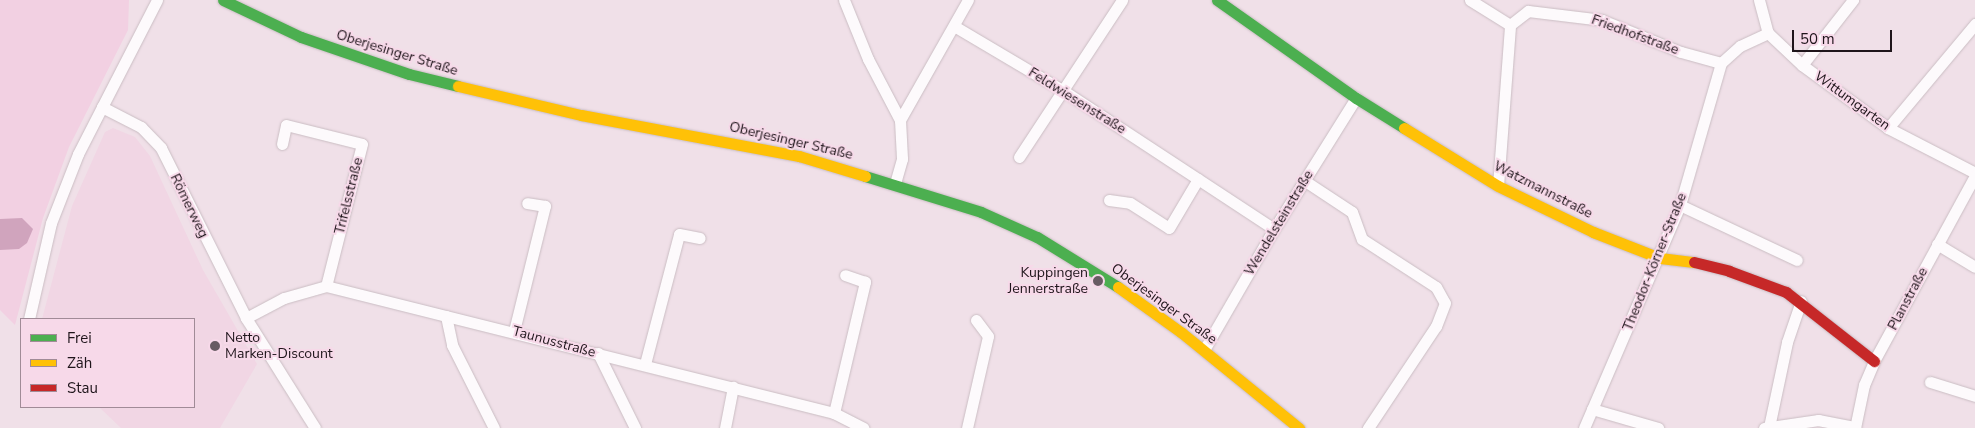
<!DOCTYPE html>
<html>
<head>
<meta charset="utf-8">
<style>
  body { margin:0 }
  #map { position:relative; width:1975px; height:428px; overflow:hidden; background:#f0e0e8; font-family:"Nunito Sans",sans-serif }
  div>[style] { position:absolute }
  [style*='--x'] { left:calc(var(--x)*1px); top:calc(var(--y)*1px); width:calc(var(--w)*1px); rotate:calc(var(--a)*1deg) }
  .built>* { inset:0; background:#f1d6e4 }
  .green>* { inset:0; background:#f2d0e2 }
  .water>* { inset:0; background:#d0a4bd }
  .roads { filter:drop-shadow(0 0 1px #cabdc3) drop-shadow(0 0 1px #cabdc3) }
  .street>* { height:11px; margin:-5.5px; padding:0 5.5px; transform-origin:5.5px; border-radius:5.5px; background:#fdfafc }
  .fast>* { height:11px; margin:-5.5px; padding:0 5.5px; transform-origin:5.5px; border-radius:5.5px; background:#4caf50 }
  .slow>* { height:11px; margin:-5.5px; padding:0 5.5px; transform-origin:5.5px; border-radius:5.5px; background:#ffc107 }
  .jam>* { height:11px; margin:-5.5px; padding:0 5.5px; transform-origin:5.5px; border-radius:5.5px; background:#c62828 }
  .dots>* { width:14px; height:14px; translate:-50% -50%; box-sizing:border-box; border:2px solid #f7d9e9; border-radius:50% }
  span { translate:-50% -50%; white-space:nowrap; text-align:center; line-height:1.15; -webkit-text-stroke:4px #f7d9e9; paint-order:stroke }
  .street-label { font-size:14px; color:#1f151b }
  .poi-label { font-size:14px; color:#1f151b }
  .right { translate:-100% -50%; text-align:right }
  .left { translate:0 -50%; text-align:left }
  .legend { position:absolute; left:20px; top:318px; width:175px; height:90px; box-sizing:border-box; background:#f7d9e9; border:1px solid #a18b97; margin:0; padding:6px 9px; list-style:none; font-size:15px; color:#1f151b }
  .legend li { display:flex; align-items:center; gap:10px; height:25px }
  .legend b { width:25px; border:1px solid #a18b97 }
  .scale { position:absolute; left:1792px; top:30px; width:100px; height:22px; box-sizing:border-box; border:2px solid #1f151b; border-top:0; padding-left:6px; font-size:15px; line-height:18px; white-space:nowrap; color:#1f151b; -webkit-text-stroke:4px #f7d9e9; paint-order:stroke }
</style>
</head>
<body>
<div id="map">
  <div class="built">
    <i style="clip-path:polygon(113px 128px,135px 137px,150px 156px,203px 270px,257px 364px,220px 428px,121px 428px,99px 407px,194px 407px,194px 319px,42px 319px,72px 206px,105px 132px)"></i>
  </div>
  <div class="green">
    <i style="clip-path:polygon(0 0,129px 0,128px 30px,69px 147px,43px 218px,15px 325px,0 310px)"></i>
  </div>
  <div class="water">
    <i style="clip-path:polygon(22px 218px,33px 229px,27px 243px,19px 249px,0 250px,0 219px)"></i>
  </div>
  <div class="roads">
    <div class="street">
      <i style="--x:157;--y:0;--w:120;--a:117.2"></i>
      <i style="--x:102;--y:107;--w:44;--a:27.1"></i>
      <i style="--x:141;--y:127;--w:29;--a:46"></i>
      <i style="--x:161;--y:148;--w:190;--a:63.4"></i>
      <i style="--x:246;--y:318;--w:130;--a:57.9"></i>
      <i style="--x:844;--y:0;--w:64;--a:67.9"></i>
      <i style="--x:868;--y:59;--w:69;--a:62.3"></i>
      <i style="--x:900;--y:120;--w:39;--a:87"></i>
      <i style="--x:902;--y:159;--w:25;--a:106"></i>
      <i style="--x:1470;--y:0;--w:47;--a:32"></i>
      <i style="--x:1759;--y:0;--w:34;--a:75"></i>
      <i style="--x:1768;--y:33;--w:47;--a:43.3"></i>
      <i style="--x:1802;--y:65;--w:107;--a:36.2"></i>
      <i style="--x:1888;--y:128;--w:98;--a:27.3"></i>
      <i style="--x:954;--y:26;--w:128;--a:30.6"></i>
      <i style="--x:1064;--y:91;--w:251;--a:33.3"></i>
      <i style="--x:1802;--y:65;--w:83;--a:-51.9"></i>
      <i style="--x:900;--y:120;--w:138;--a:-60.5"></i>
      <i style="--x:1888;--y:128;--w:136;--a:-50.1"></i>
      <i style="--x:282;--y:144;--w:19;--a:-78"></i>
      <i style="--x:286;--y:125;--w:78;--a:14"></i>
      <i style="--x:362;--y:144;--w:146;--a:104.2"></i>
      <i style="--x:1019;--y:157;--w:188;--a:-56.7"></i>
      <i style="--x:1305;--y:181;--w:56;--a:33.4"></i>
      <i style="--x:1352;--y:212;--w:29;--a:70"></i>
      <i style="--x:1362;--y:239;--w:88;--a:33"></i>
      <i style="--x:1436;--y:287;--w:18;--a:61"></i>
      <i style="--x:1445;--y:303;--w:25;--a:111"></i>
      <i style="--x:1436;--y:326;--w:123;--a:123.7"></i>
      <i style="--x:1498;--y:186;--w:161;--a:-85.7"></i>
      <i style="--x:1510;--y:25;--w:23;--a:-38"></i>
      <i style="--x:1528;--y:11;--w:75;--a:6.9"></i>
      <i style="--x:1602;--y:20;--w:85;--a:22.1"></i>
      <i style="--x:1681;--y:52;--w:41;--a:15.4"></i>
      <i style="--x:1721;--y:63;--w:25;--a:-42"></i>
      <i style="--x:1740;--y:46;--w:31;--a:-25"></i>
      <i style="--x:1109;--y:200;--w:21;--a:8"></i>
      <i style="--x:1130;--y:203;--w:46;--a:32.7"></i>
      <i style="--x:1169;--y:228;--w:57;--a:-59.4"></i>
      <i style="--x:1680;--y:205;--w:129;--a:25.2"></i>
      <i style="--x:1937;--y:244;--w:44;--a:31.2"></i>
      <i style="--x:446;--y:316;--w:30;--a:78"></i>
      <i style="--x:452;--y:345;--w:93;--a:63.2"></i>
      <i style="--x:246;--y:318;--w:43;--a:-27.8"></i>
      <i style="--x:284;--y:298;--w:44;--a:-15.9"></i>
      <i style="--x:326;--y:286;--w:524;--a:14.04"></i>
      <i style="--x:834;--y:413;--w:33;--a:27"></i>
      <i style="--x:29;--y:319;--w:98;--a:-77.1"></i>
      <i style="--x:51;--y:223;--w:74;--a:-68.6"></i>
      <i style="--x:78;--y:154;--w:53;--a:-62.9"></i>
      <i style="--x:514;--y:331;--w:129;--a:-76.1"></i>
      <i style="--x:545;--y:206;--w:18;--a:-171"></i>
      <i style="--x:1204;--y:350;--w:140;--a:-60"></i>
      <i style="--x:1274;--y:229;--w:155;--a:-58"></i>
      <i style="--x:598;--y:353;--w:84;--a:63.7"></i>
      <i style="--x:645;--y:364;--w:134;--a:-75.3"></i>
      <i style="--x:679;--y:234;--w:21;--a:11"></i>
      <i style="--x:1930;--y:382;--w:47;--a:17.3"></i>
      <i style="--x:1592;--y:409;--w:69;--a:16.1"></i>
      <i style="--x:834;--y:413;--w:135;--a:-76.7"></i>
      <i style="--x:865;--y:282;--w:21;--a:-161"></i>
      <i style="--x:1769;--y:427;--w:87;--a:-78"></i>
      <i style="--x:1787;--y:342;--w:43;--a:-71.1"></i>
      <i style="--x:725;--y:428;--w:42;--a:-79"></i>
      <i style="--x:967;--y:428;--w:94;--a:-77.1"></i>
      <i style="--x:988;--y:336;--w:20;--a:-127"></i>
      <i style="--x:1584;--y:428;--w:243;--a:-66.7"></i>
      <i style="--x:1680;--y:205;--w:148;--a:-73.9"></i>
      <i style="--x:1764;--y:428;--w:55;--a:-8.4"></i>
      <i style="--x:1818;--y:420;--w:38;--a:11"></i>
      <i style="--x:1855;--y:428;--w:44;--a:-78.2"></i>
      <i style="--x:1864;--y:385;--w:26;--a:-67"></i>
      <i style="--x:1874;--y:361;--w:211;--a:-61.4"></i>
    </div>
    <div class="fast">
      <i style="--x:223;--y:0;--w:86;--a:25.4"></i>
      <i style="--x:301;--y:37;--w:114;--a:18.9"></i>
      <i style="--x:409;--y:74;--w:50;--a:13.8"></i>
      <i style="--x:1217;--y:0;--w:170;--a:35.2"></i>
      <i style="--x:1356;--y:98;--w:57;--a:32"></i>
      <i style="--x:865;--y:176;--w:121;--a:17.2"></i>
      <i style="--x:981;--y:212;--w:61;--a:24.1"></i>
      <i style="--x:1037;--y:237;--w:95;--a:31.7"></i>
    </div>
    <div class="slow">
      <i style="--x:458;--y:86;--w:126;--a:13.3"></i>
      <i style="--x:581;--y:115;--w:222;--a:10.7"></i>
      <i style="--x:799;--y:156;--w:69;--a:16.9"></i>
      <i style="--x:1404;--y:128;--w:110;--a:31.7"></i>
      <i style="--x:1498;--y:186;--w:106;--a:25.8"></i>
      <i style="--x:1593;--y:232;--w:72;--a:21.2"></i>
      <i style="--x:1660;--y:258;--w:34;--a:7"></i>
      <i style="--x:1118;--y:287;--w:79;--a:35.7"></i>
      <i style="--x:1182;--y:333;--w:151;--a:39.1"></i>
    </div>
    <div class="jam">
      <i style="--x:1694;--y:262;--w:36;--a:14"></i>
      <i style="--x:1729;--y:271;--w:61;--a:20.2"></i>
      <i style="--x:1786;--y:292;--w:112;--a:38.1"></i>
    </div>
  </div>
  <div class="dots">
    <i style="left:1098px;top:281px;background:#685c63"></i>
    <i style="left:215px;top:346px;background:#685c63"></i>
  </div>
  <div class="street-label">
    <span style="left:1635px;top:35px;rotate:20deg">Friedhofstraße</span>
    <span style="left:397px;top:53px;rotate:17deg">Oberjesinger Straße</span>
    <span style="left:1077px;top:101px;rotate:32deg">Feldwiesenstraße</span>
    <span style="left:1852px;top:101px;rotate:36deg">Wittumgarten</span>
    <span style="left:791px;top:141px;rotate:13deg">Oberjesinger Straße</span>
    <span style="left:1543px;top:190px;rotate:27deg">Watzmannstraße</span>
    <span style="left:349px;top:196px;rotate:-76deg">Trifelsstraße</span>
    <span style="left:189px;top:206px;rotate:64deg">Römerweg</span>
    <span style="left:1279px;top:223px;rotate:-59deg">Wendelsteinstraße</span>
    <span style="left:1655px;top:262px;rotate:-68deg">Theodor-Körner-Straße</span>
    <span style="left:1908px;top:299px;rotate:-62deg">Planstraße</span>
    <span style="left:1164px;top:304px;rotate:36deg">Oberjesinger Straße</span>
    <span style="left:554px;top:342px;rotate:15deg">Taunusstraße</span>
  </div>
  <div class="poi-label">
    <span class="right" style="left:1088px;top:281px">Kuppingen<br>Jennerstraße</span>
    <span class="left" style="left:225px;top:346px">Netto<br>Marken-Discount</span>
  </div>
  <ul class="legend">
  <li><b style="height:6px;background:#4caf50"></b>Frei</li>
  <li><b style="height:6px;background:#ffc107"></b>Zäh</li>
  <li><b style="height:6px;background:#c62828"></b>Stau</li>
  </ul>
  <div class="scale">50 m</div>
</div>
</body>
</html>
